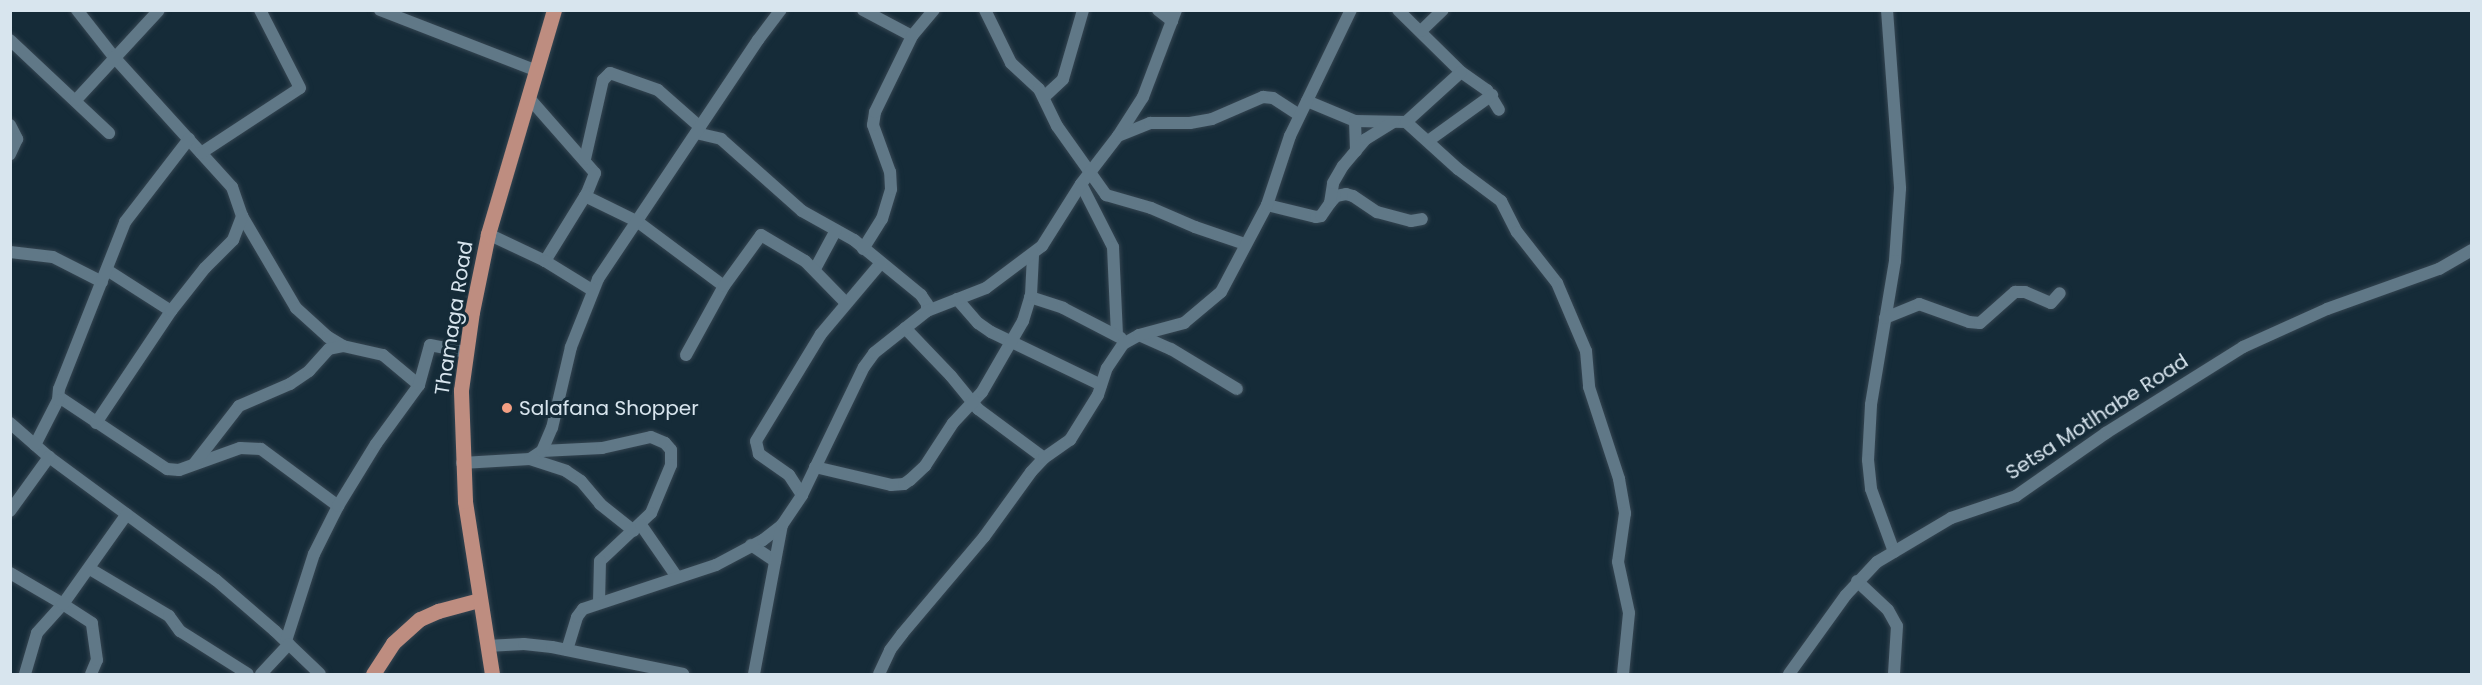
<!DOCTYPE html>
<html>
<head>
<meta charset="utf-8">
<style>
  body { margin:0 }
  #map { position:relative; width:2482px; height:685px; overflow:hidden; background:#152b38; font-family:Poppins,sans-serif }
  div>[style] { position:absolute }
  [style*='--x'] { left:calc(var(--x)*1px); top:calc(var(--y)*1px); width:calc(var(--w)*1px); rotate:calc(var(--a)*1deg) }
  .roads { filter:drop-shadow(0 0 2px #354551) drop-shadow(0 0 2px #354551) }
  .minor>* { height:12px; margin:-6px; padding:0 6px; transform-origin:6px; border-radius:6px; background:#607887 }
  .major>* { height:15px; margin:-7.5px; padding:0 7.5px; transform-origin:7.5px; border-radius:7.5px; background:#be8d80 }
  .dots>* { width:16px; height:16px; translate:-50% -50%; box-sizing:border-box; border:3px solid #152b38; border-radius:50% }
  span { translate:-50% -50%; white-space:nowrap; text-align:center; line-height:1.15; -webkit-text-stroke:6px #152b38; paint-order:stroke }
  .street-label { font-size:20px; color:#d8e5ee }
  .poi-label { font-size:20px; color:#d8e5ee }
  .left { translate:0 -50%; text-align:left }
  .frame { position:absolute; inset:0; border:12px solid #d8e5ee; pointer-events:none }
</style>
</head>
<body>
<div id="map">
  <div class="roads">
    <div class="minor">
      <i style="--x:77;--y:10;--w:60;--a:51.8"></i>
      <i style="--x:114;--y:57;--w:176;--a:47.8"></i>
      <i style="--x:232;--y:187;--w:31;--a:71"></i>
      <i style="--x:242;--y:216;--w:107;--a:59.6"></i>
      <i style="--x:296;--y:308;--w:43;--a:42.2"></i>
      <i style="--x:328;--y:337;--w:17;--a:31"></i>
      <i style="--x:343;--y:346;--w:41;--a:12.7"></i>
      <i style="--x:383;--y:355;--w:47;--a:39.8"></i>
      <i style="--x:380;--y:10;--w:168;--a:21.2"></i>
      <i style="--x:863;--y:10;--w:55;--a:28"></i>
      <i style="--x:985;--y:10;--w:59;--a:63.9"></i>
      <i style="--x:1011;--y:63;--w:38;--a:43"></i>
      <i style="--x:1039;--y:89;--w:41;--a:64.1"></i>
      <i style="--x:1057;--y:126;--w:85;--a:54.6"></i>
      <i style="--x:1106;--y:195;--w:47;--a:16.1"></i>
      <i style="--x:1151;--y:208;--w:48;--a:23.4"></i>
      <i style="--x:1195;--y:227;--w:53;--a:18.8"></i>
      <i style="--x:1158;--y:10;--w:18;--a:38"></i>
      <i style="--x:1398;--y:10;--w:88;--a:44.5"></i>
      <i style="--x:1461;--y:72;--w:32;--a:35"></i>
      <i style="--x:1487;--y:90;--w:23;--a:59"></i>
      <i style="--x:1887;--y:10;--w:179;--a:85.8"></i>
      <i style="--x:1900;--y:189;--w:72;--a:94"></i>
      <i style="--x:1895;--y:261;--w:146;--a:99.5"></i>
      <i style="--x:1871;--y:405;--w:55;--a:93.1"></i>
      <i style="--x:1868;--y:460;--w:29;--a:84"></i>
      <i style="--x:1871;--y:489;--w:67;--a:69.9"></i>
      <i style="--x:1421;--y:31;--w:30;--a:-44"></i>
      <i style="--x:10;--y:40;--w:136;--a:43.2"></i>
      <i style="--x:1044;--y:97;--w:26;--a:-43"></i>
      <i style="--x:1063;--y:79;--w:72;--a:-73.8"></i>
      <i style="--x:529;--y:98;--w:100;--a:48.7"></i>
      <i style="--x:595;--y:173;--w:22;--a:112"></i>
      <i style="--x:587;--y:193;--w:80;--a:121.7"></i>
      <i style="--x:76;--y:100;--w:122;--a:-47.3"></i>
      <i style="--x:1307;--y:101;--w:52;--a:22.6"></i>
      <i style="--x:1355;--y:121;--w:51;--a:1.1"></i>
      <i style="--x:1406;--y:122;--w:70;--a:42.1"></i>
      <i style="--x:1458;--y:169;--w:54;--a:36.7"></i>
      <i style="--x:1501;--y:201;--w:35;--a:63"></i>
      <i style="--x:1517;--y:232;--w:65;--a:51.9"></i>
      <i style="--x:1557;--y:283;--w:74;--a:66.9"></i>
      <i style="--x:1586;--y:351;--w:36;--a:85"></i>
      <i style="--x:1589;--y:387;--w:97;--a:71.9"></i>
      <i style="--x:1619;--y:479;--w:35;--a:80"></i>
      <i style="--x:1625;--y:513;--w:49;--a:98.1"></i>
      <i style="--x:1618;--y:562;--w:52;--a:77.8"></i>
      <i style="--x:1629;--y:613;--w:61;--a:95.6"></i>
      <i style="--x:1355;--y:121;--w:30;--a:88"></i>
      <i style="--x:1406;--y:122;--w:74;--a:-42.3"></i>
      <i style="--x:10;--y:125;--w:16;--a:63"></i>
      <i style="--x:17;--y:139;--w:17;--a:115"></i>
      <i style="--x:696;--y:133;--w:26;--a:13"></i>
      <i style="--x:721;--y:139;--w:108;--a:41.6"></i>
      <i style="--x:802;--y:211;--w:60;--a:29.1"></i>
      <i style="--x:854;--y:240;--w:87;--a:39.4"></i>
      <i style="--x:921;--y:295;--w:11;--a:56"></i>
      <i style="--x:927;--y:304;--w:7;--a:90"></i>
      <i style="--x:1118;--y:136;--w:35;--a:-22"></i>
      <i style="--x:1150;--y:123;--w:40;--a:0"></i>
      <i style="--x:1190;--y:123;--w:22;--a:-10"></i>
      <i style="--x:1212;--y:119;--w:56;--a:-23.3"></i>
      <i style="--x:1263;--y:97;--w:10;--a:6"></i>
      <i style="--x:1273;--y:98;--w:31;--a:33"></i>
      <i style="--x:1428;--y:141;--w:79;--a:-35.7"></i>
      <i style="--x:201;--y:153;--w:118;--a:-33.3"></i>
      <i style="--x:300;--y:88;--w:88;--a:-117.1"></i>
      <i style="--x:585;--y:159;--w:81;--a:-77.2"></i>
      <i style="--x:603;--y:80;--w:10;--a:-45"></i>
      <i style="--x:610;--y:73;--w:51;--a:19.5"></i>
      <i style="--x:658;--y:90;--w:56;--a:41.4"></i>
      <i style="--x:1081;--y:184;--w:71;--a:63.1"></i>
      <i style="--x:1113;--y:247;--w:88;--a:87.4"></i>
      <i style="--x:585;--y:196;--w:59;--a:26.1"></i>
      <i style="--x:638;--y:222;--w:107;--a:36.7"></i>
      <i style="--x:1330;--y:203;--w:9;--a:-49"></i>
      <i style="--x:1336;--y:196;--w:10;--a:-11"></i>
      <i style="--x:1346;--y:194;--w:7;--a:16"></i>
      <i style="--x:1353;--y:196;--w:29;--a:34"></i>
      <i style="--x:1377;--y:212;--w:35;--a:15"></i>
      <i style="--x:1411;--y:221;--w:11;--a:-10"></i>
      <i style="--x:1267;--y:205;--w:50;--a:13.8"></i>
      <i style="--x:1316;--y:217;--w:5;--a:-11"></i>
      <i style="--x:1321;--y:216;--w:16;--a:-55"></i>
      <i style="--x:1330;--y:203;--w:20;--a:-81"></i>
      <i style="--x:1333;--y:183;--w:20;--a:-60"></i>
      <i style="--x:1343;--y:166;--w:35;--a:-50"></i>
      <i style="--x:1366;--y:139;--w:32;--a:-32"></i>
      <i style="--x:488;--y:234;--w:63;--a:25.3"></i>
      <i style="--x:545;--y:261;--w:55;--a:31.7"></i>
      <i style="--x:863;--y:249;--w:36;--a:-58"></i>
      <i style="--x:882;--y:219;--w:31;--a:-73"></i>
      <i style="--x:891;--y:189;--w:17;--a:-93"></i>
      <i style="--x:890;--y:172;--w:50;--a:-109.9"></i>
      <i style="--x:873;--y:125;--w:13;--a:-81"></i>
      <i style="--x:875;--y:112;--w:85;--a:-64"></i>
      <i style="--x:912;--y:36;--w:34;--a:-50"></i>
      <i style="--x:10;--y:252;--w:43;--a:6.6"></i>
      <i style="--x:53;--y:257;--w:55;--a:27"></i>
      <i style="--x:815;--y:269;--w:44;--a:-61.7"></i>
      <i style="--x:107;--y:270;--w:76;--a:32.6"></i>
      <i style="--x:1030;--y:297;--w:35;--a:18"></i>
      <i style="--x:1063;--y:308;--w:65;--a:27.3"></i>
      <i style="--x:957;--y:299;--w:32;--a:49"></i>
      <i style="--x:978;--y:323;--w:16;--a:35"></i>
      <i style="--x:991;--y:332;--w:122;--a:25.7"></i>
      <i style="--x:1885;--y:318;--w:37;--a:-22"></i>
      <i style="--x:1919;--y:304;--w:53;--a:19.8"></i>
      <i style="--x:1969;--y:322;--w:11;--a:5"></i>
      <i style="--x:1980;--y:323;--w:47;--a:-41.5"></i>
      <i style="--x:2015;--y:292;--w:10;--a:0"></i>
      <i style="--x:2025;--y:292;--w:28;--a:23"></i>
      <i style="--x:2051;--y:303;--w:13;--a:-48"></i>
      <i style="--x:905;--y:328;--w:66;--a:46.2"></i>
      <i style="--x:951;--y:376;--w:43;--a:50.7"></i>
      <i style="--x:978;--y:409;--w:82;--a:36.6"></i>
      <i style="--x:1139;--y:335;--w:35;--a:24"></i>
      <i style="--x:1171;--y:349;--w:77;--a:31.2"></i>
      <i style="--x:686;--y:355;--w:79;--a:-61.2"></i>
      <i style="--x:724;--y:286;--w:63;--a:-54"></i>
      <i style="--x:761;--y:235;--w:51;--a:30.6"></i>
      <i style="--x:805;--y:261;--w:57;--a:45.7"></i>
      <i style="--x:59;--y:397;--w:130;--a:33.7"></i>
      <i style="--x:167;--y:469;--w:12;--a:5"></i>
      <i style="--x:179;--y:470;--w:65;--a:-19.8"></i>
      <i style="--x:240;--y:448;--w:21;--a:3"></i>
      <i style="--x:261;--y:449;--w:96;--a:36.5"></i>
      <i style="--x:10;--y:423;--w:52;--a:41.1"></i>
      <i style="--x:49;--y:457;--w:207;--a:36.4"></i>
      <i style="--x:216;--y:580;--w:78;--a:40.8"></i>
      <i style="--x:275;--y:631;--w:62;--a:43.7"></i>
      <i style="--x:96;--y:423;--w:135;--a:-56.2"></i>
      <i style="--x:171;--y:311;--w:55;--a:-51.7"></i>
      <i style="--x:205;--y:268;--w:40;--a:-45"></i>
      <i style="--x:233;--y:240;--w:26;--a:-69"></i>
      <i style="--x:35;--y:445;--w:51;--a:-62.9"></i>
      <i style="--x:58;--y:400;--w:11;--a:-85"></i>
      <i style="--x:59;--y:389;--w:180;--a:-68.4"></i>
      <i style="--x:125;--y:222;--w:105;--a:-52.4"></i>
      <i style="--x:542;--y:451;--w:60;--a:-2.9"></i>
      <i style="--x:602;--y:448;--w:50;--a:-12.7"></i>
      <i style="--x:651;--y:437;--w:15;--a:23"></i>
      <i style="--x:665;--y:443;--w:9;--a:49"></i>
      <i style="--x:671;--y:450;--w:15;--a:90"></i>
      <i style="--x:671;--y:465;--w:52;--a:112.6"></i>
      <i style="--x:651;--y:513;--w:70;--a:136.7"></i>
      <i style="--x:600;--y:561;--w:42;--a:91.4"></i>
      <i style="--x:530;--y:459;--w:38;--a:18"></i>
      <i style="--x:566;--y:471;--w:18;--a:34"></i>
      <i style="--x:581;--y:481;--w:30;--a:50"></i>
      <i style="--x:600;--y:504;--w:43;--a:38.5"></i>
      <i style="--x:462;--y:463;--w:68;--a:-3.4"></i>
      <i style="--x:530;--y:459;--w:14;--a:-34"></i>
      <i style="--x:542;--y:451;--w:25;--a:-67"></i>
      <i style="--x:552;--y:428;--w:83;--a:-76.8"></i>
      <i style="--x:571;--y:347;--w:73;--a:-68.3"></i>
      <i style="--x:598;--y:279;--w:288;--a:-56.2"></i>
      <i style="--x:758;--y:40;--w:38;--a:-53"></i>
      <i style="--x:194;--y:464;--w:73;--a:-52.2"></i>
      <i style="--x:239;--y:406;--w:56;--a:-23.3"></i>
      <i style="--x:290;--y:384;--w:23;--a:-34"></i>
      <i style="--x:309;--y:371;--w:30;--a:-48"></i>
      <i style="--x:329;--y:349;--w:14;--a:-12"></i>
      <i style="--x:815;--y:467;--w:78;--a:13.3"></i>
      <i style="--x:891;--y:485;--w:13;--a:-4"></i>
      <i style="--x:904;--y:484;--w:7;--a:-34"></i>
      <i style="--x:910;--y:480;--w:21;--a:-43"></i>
      <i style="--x:925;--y:466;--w:51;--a:-56.9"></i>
      <i style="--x:953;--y:423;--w:42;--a:-46.9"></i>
      <i style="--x:982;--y:392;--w:82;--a:-60"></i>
      <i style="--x:1023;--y:321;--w:27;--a:-73"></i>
      <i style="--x:1031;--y:295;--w:40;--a:-87.1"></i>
      <i style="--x:802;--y:495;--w:24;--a:-123"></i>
      <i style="--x:789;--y:475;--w:37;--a:-145"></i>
      <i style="--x:759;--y:454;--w:13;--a:-103"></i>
      <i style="--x:756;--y:441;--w:125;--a:-58.7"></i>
      <i style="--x:821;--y:334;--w:92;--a:-49.9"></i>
      <i style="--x:10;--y:511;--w:67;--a:-54.2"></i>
      <i style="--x:641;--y:525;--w:63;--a:55.3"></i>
      <i style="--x:751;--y:545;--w:29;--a:34"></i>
      <i style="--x:90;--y:569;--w:92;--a:30.7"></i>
      <i style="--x:169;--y:616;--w:19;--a:54"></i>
      <i style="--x:180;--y:631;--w:80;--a:32.3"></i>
      <i style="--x:10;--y:573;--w:61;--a:30.3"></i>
      <i style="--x:63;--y:604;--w:39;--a:132"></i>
      <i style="--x:37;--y:633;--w:43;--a:106.3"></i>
      <i style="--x:1857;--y:581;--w:42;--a:43.1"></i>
      <i style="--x:1888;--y:610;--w:18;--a:61"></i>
      <i style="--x:1897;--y:626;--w:48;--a:93.6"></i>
      <i style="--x:286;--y:641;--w:91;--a:-72.2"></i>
      <i style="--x:314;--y:554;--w:54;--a:-63.4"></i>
      <i style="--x:338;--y:506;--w:73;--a:-58.5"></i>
      <i style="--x:376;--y:444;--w:73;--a:-53.9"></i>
      <i style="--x:419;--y:385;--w:41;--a:-74.6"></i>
      <i style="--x:430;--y:345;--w:37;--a:11"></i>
      <i style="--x:487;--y:646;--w:37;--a:-3"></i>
      <i style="--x:524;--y:644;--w:28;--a:6"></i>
      <i style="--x:552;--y:647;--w:134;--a:11.6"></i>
      <i style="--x:567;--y:650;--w:34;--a:-73"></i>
      <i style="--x:577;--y:617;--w:10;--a:-53"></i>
      <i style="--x:583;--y:609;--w:140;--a:-18.3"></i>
      <i style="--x:716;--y:565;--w:53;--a:-28"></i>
      <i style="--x:763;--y:540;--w:24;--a:-38"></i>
      <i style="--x:91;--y:674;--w:15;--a:-67"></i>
      <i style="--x:97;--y:660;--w:37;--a:-98"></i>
      <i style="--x:92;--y:623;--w:35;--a:-147"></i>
      <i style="--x:63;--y:604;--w:110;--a:-54.6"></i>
      <i style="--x:261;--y:674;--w:41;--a:-47"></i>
      <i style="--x:754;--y:674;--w:152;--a:-79.4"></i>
      <i style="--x:782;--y:525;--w:36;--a:-56"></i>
      <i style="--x:802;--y:495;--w:142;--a:-64.2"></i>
      <i style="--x:864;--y:367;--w:17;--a:-54"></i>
      <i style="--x:874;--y:353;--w:68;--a:-38.4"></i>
      <i style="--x:927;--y:311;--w:63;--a:-21.3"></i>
      <i style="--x:986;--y:288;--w:70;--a:-36.9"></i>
      <i style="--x:1042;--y:246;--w:73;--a:-57.8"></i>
      <i style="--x:1081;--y:184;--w:61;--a:-52.4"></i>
      <i style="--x:1118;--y:136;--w:46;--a:-57.3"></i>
      <i style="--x:1143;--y:97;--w:93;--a:-69.2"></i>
      <i style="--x:879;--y:674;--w:26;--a:-65"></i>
      <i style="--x:890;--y:650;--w:20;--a:-53"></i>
      <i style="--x:902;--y:634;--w:127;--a:-49.8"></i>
      <i style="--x:984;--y:537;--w:80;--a:-54.1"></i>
      <i style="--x:1031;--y:472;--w:19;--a:-47"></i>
      <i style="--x:1044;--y:458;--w:32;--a:-35"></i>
      <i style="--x:1070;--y:440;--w:53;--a:-58.1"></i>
      <i style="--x:1098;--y:395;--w:28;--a:-72"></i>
      <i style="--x:1107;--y:368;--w:29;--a:-56"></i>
      <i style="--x:1123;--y:344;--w:18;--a:-29"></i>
      <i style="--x:1139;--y:335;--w:47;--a:-14.9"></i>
      <i style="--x:1184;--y:323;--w:48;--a:-40"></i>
      <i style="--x:1221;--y:292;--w:98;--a:-62.1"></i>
      <i style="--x:1267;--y:205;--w:73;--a:-71.6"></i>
      <i style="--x:1290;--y:136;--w:140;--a:-64.2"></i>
      <i style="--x:1789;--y:674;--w:97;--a:-54.2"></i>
      <i style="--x:1846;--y:595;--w:45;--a:-46.8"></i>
      <i style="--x:1877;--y:562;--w:86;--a:-30.7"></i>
      <i style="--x:1951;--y:518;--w:69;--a:-18.7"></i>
      <i style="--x:2016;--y:496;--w:110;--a:-35"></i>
      <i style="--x:2106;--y:433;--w:162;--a:-32.1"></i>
      <i style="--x:2243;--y:347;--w:92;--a:-24.3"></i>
      <i style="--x:2327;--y:309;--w:119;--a:-19.7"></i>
      <i style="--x:2439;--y:269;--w:38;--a:-30"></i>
    </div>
    <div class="major">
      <i style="--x:373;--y:674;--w:37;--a:-57"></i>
      <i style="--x:393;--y:643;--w:36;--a:-42"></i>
      <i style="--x:420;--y:619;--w:20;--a:-24"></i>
      <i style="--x:438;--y:611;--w:42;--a:-15"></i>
      <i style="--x:492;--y:674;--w:175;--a:-98.9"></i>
      <i style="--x:465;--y:501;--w:111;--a:-92.1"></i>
      <i style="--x:461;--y:390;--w:79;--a:-82"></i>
      <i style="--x:472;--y:312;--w:80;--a:-78.4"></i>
      <i style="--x:488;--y:234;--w:234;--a:-73.6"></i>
    </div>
  </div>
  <div class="dots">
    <i style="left:507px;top:408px;background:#f39f83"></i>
  </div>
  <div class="street-label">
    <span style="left:454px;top:318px;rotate:-81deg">Thamaga Road</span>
    <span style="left:2097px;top:417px;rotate:-33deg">Setsa Motlhabe Road</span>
  </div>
  <div class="poi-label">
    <span class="left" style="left:519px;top:408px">Salafana Shopper</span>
  </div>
  <div class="frame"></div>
</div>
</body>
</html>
